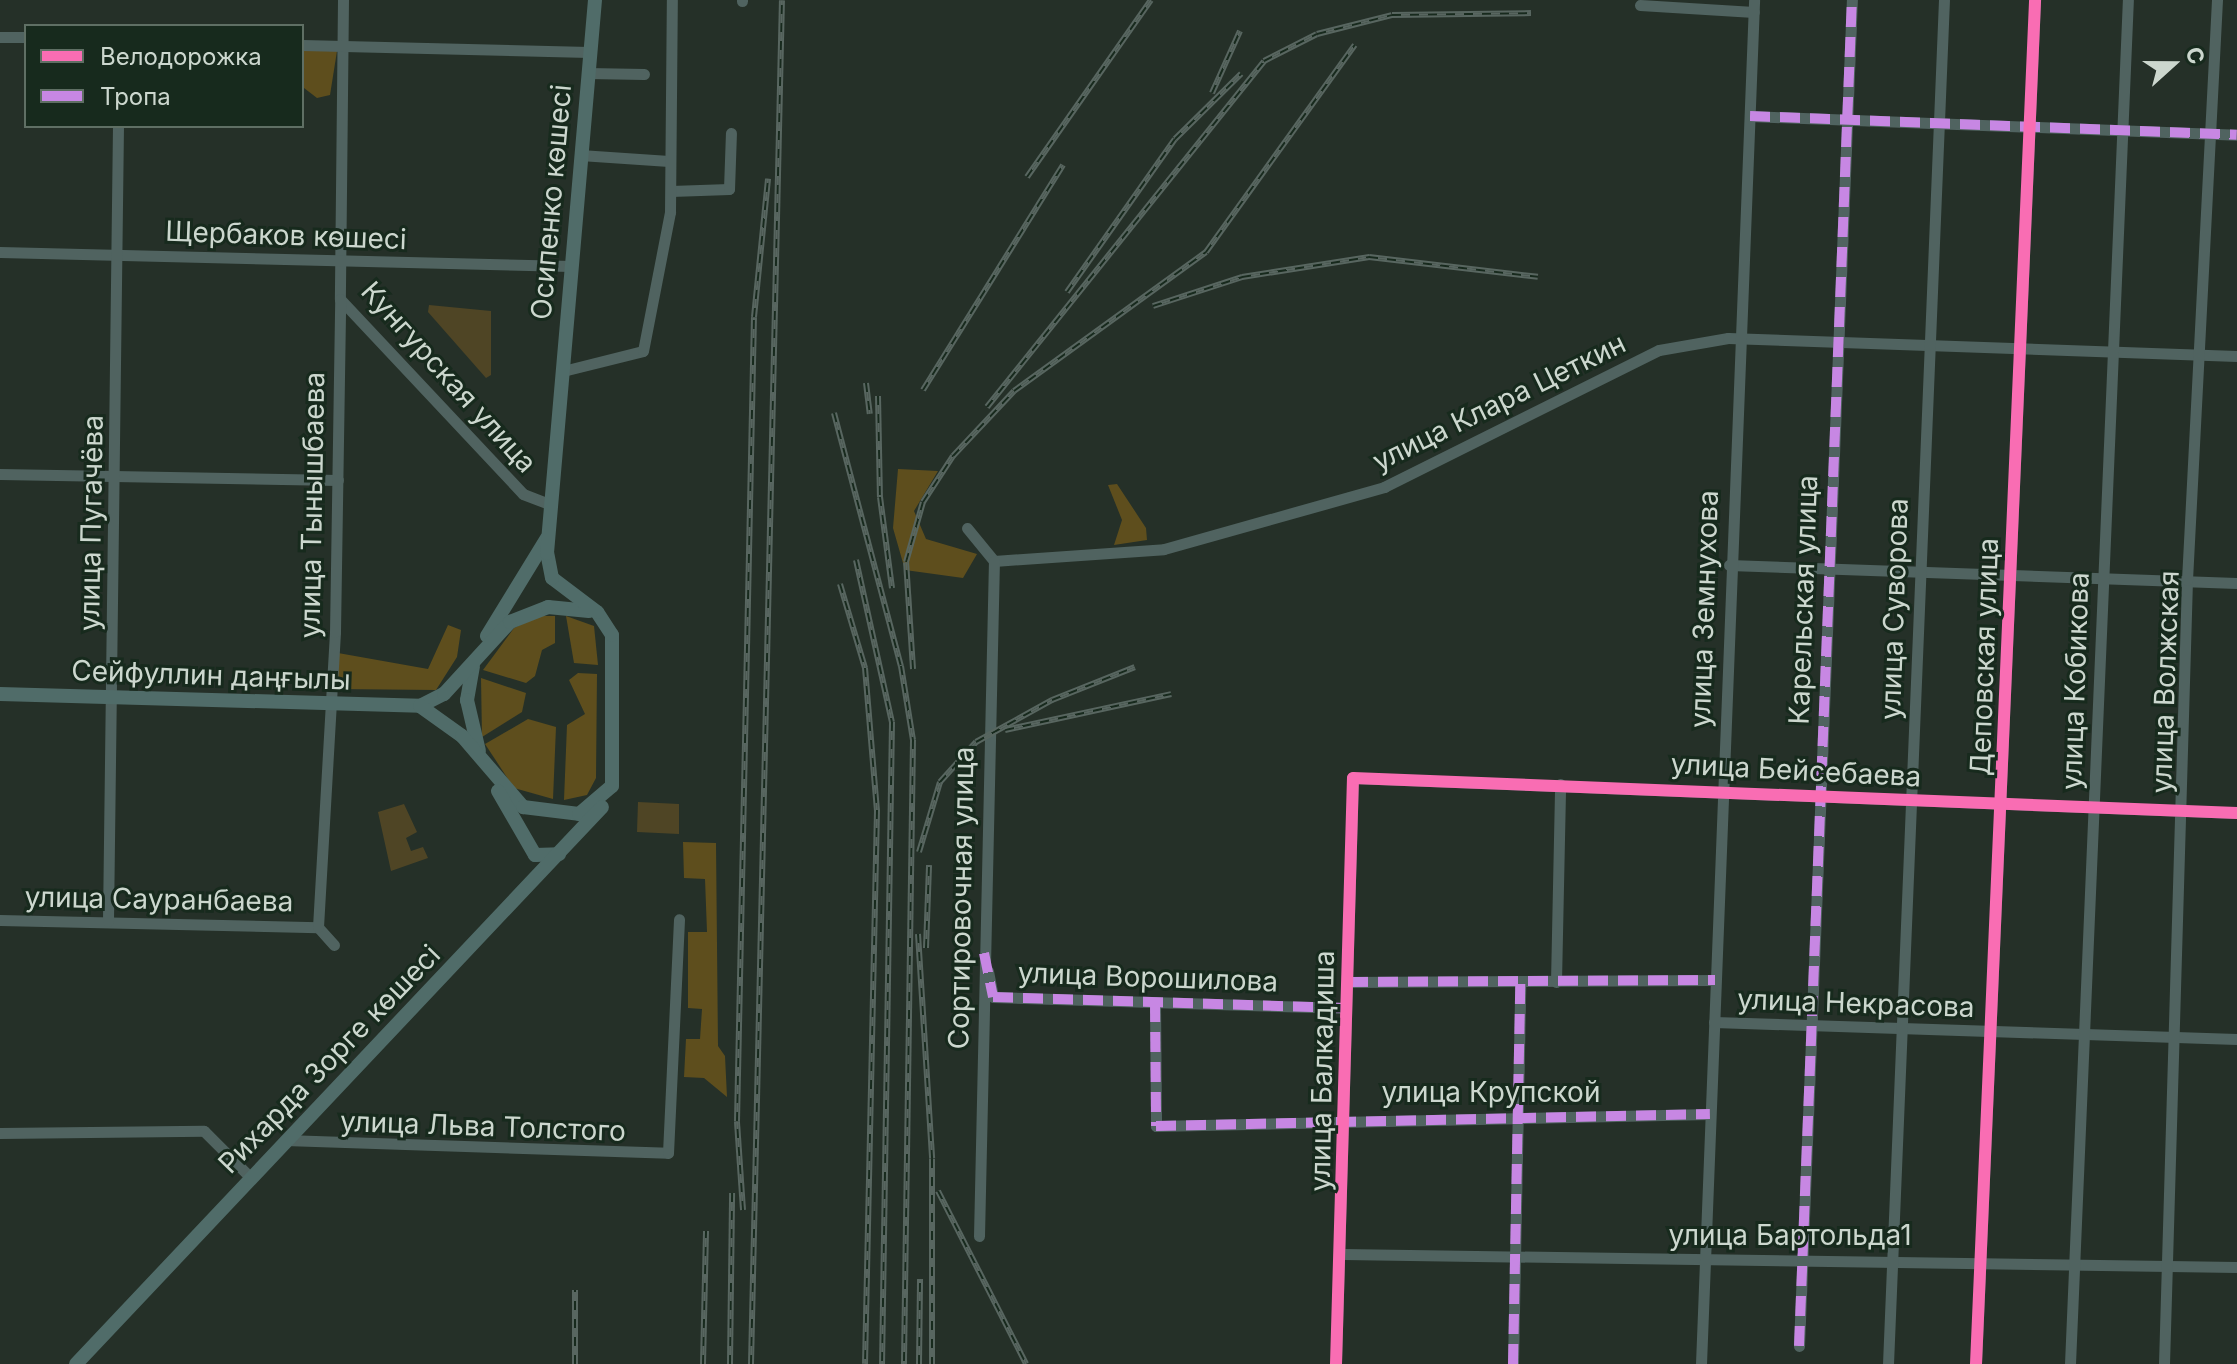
<!DOCTYPE html>
<html>
<head>
<meta charset="utf-8">
<style>
  body { margin:0 }
  #map { position:relative; width:2237px; height:1364px; overflow:hidden; background:#253028; font-family:Inter,sans-serif }
  div>[style] { position:absolute }
  [style*='--x'] { left:calc(var(--x)*1px); top:calc(var(--y)*1px); width:calc(var(--w)*1px); rotate:calc(var(--a)*1deg) }
  .green>* { inset:0; background:#4f4525 }
  .forest>* { inset:0; background:#5e4e1d }
  .minor>* { height:11px; margin:-5.5px; padding:0 5.5px; transform-origin:5.5px; border-radius:5.5px; background:#506360 }
  .major>* { height:14px; margin:-7px; padding:0 7px; transform-origin:7px; border-radius:7px; background:#506c69 }
  .rail>* { height:6px; margin-top:-3px; transform-origin:0; background:repeating-linear-gradient(90deg,#172a1d 0 9px,#586660 0 18px); box-sizing:border-box; border-block:2px solid #586660 }
  .quiet>* { height:10px; margin-top:-5px; transform-origin:0; background:repeating-linear-gradient(90deg,#c787e3 0 20px,transparent 0 30px) }
  .cycleway>* { height:12px; margin:-6px; padding:0 6px; transform-origin:6px; border-radius:6px; background:#f96db3 }
  span { translate:-50% -50%; white-space:nowrap; text-align:center; line-height:1.15; -webkit-text-stroke:6px #172a1d; paint-order:stroke }
  .street-label { font-size:28px; color:#ccd7ce }
  .legend { position:absolute; left:24px; top:24px; width:280px; height:104px; box-sizing:border-box; background:#172a1d; border:2px solid #5f6f64; margin:0; padding:10px 14px; list-style:none; font-size:24px; color:#ccd7ce }
  .legend li { display:flex; align-items:center; gap:16px; height:40px }
  .legend b { width:40px; border:2px solid #5f6f64 }
  .north { position:absolute; left:2133px; top:24px; width:80px; height:80px; -webkit-text-stroke:6px #172a1d; paint-order:stroke; rotate:69deg; font-size:22px; font-weight:700; line-height:32px; text-align:center; color:#ccd7ce }
  .north::after { content:''; display:block; margin:auto; width:28px; height:36px; background:#ccd7ce; clip-path:polygon(50% 0,100% 100%,50% 72%,0 100%) }
</style>
</head>
<body>
<div id="map">
  <div class="green">
    <i style="clip-path:polygon(429px 305px,491px 311px,491px 375px,486px 378px,428px 312px)"></i>
    <i style="clip-path:polygon(638px 802px,679px 804px,679px 834px,637px 832px)"></i>
    <i style="clip-path:polygon(404px 804px,417px 832px,406px 838px,411px 851px,423px 847px,428px 858px,391px 871px,378px 812px)"></i>
  </div>
  <div class="forest">
    <i style="clip-path:polygon(302px 50px,337px 51px,330px 95px,317px 98px,304px 88px)"></i>
    <i style="clip-path:polygon(898px 469px,938px 471px,914px 511px,926px 539px,977px 554px,963px 578px,905px 570px,893px 528px)"></i>
    <i style="clip-path:polygon(1117px 484px,1146px 528px,1147px 540px,1114px 545px,1122px 520px,1108px 485px)"></i>
    <i style="clip-path:polygon(538px 616px,555px 616px,555px 643px,542px 650px,535px 676px,526px 683px,483px 670px,514px 628px)"></i>
    <i style="clip-path:polygon(566px 616px,594px 626px,598px 665px,574px 663px)"></i>
    <i style="clip-path:polygon(448px 625px,461px 630px,457px 657px,436px 690px,336px 689px,338px 653px,428px 669px)"></i>
    <i style="clip-path:polygon(578px 673px,597px 674px,596px 778px,587px 795px,564px 800px,567px 725px,585px 714px,569px 680px)"></i>
    <i style="clip-path:polygon(481px 678px,526px 693px,522px 712px,482px 737px)"></i>
    <i style="clip-path:polygon(528px 719px,556px 727px,553px 799px,514px 788px,485px 744px)"></i>
    <i style="clip-path:polygon(683px 842px,716px 843px,718px 1046px,725px 1056px,727px 1097px,704px 1078px,684px 1077px,686px 1039px,700px 1039px,702px 1009px,688px 1008px,688px 932px,707px 932px,705px 879px,684px 878px)"></i>
  </div>
  <div class="minor">
    <i style="--x:343;--y:0;--w:299;--a:90.6"></i>
    <i style="--x:340;--y:299;--w:267;--a:46.8"></i>
    <i style="--x:523;--y:494;--w:31;--a:21"></i>
    <i style="--x:742;--y:1;--w:1;--a:-90"></i>
    <i style="--x:1640;--y:5;--w:114;--a:3.5"></i>
    <i style="--x:0;--y:37;--w:26;--a:0"></i>
    <i style="--x:302;--y:45;--w:287;--a:1.4"></i>
    <i style="--x:587;--y:73;--w:57;--a:1"></i>
    <i style="--x:1750;--y:116;--w:487;--a:2.2"></i>
    <i style="--x:580;--y:155;--w:89;--a:3.9"></i>
    <i style="--x:671;--y:191;--w:58;--a:-2"></i>
    <i style="--x:729;--y:189;--w:56;--a:-88"></i>
    <i style="--x:0;--y:252;--w:571;--a:1.4"></i>
    <i style="--x:563;--y:371;--w:82;--a:-14"></i>
    <i style="--x:643;--y:351;--w:142;--a:-79"></i>
    <i style="--x:670;--y:212;--w:212;--a:-89.5"></i>
    <i style="--x:0;--y:474;--w:338;--a:1"></i>
    <i style="--x:967;--y:528;--w:43;--a:50.7"></i>
    <i style="--x:994;--y:561;--w:170;--a:-4"></i>
    <i style="--x:1164;--y:549;--w:229;--a:-15.7"></i>
    <i style="--x:1384;--y:487;--w:307;--a:-26.5"></i>
    <i style="--x:1659;--y:350;--w:70;--a:-9.9"></i>
    <i style="--x:1728;--y:338;--w:509;--a:2.03"></i>
    <i style="--x:1729;--y:565;--w:508;--a:2.03"></i>
    <i style="--x:0;--y:920;--w:318;--a:1.3"></i>
    <i style="--x:108;--y:921;--w:795;--a:-89.28"></i>
    <i style="--x:334;--y:945;--w:24;--a:-132"></i>
    <i style="--x:318;--y:927;--w:295;--a:-86.7"></i>
    <i style="--x:335;--y:632;--w:333;--a:-89.1"></i>
    <i style="--x:988;--y:971;--w:26;--a:79"></i>
    <i style="--x:993;--y:997;--w:353;--a:1.8"></i>
    <i style="--x:1348;--y:982;--w:367;--a:-0.3"></i>
    <i style="--x:1556;--y:982;--w:198;--a:-88.8"></i>
    <i style="--x:1155;--y:1002;--w:124;--a:89.5"></i>
    <i style="--x:1156;--y:1126;--w:554;--a:-1.24"></i>
    <i style="--x:1714;--y:1022;--w:523;--a:1.86"></i>
    <i style="--x:0;--y:1133;--w:204;--a:-0.6"></i>
    <i style="--x:204;--y:1131;--w:66;--a:45"></i>
    <i style="--x:285;--y:1140;--w:383;--a:1.9"></i>
    <i style="--x:668;--y:1153;--w:234;--a:-87.3"></i>
    <i style="--x:979;--y:1236;--w:675;--a:-88.73"></i>
    <i style="--x:1343;--y:1254;--w:894;--a:0.83"></i>
    <i style="--x:1799;--y:1346;--w:1347;--a:-87.75"></i>
    <i style="--x:1336;--y:1364;--w:586;--a:-88.34"></i>
    <i style="--x:1353;--y:778;--w:885;--a:2.27"></i>
    <i style="--x:1513;--y:1364;--w:381;--a:-88.9"></i>
    <i style="--x:1701;--y:1364;--w:1365;--a:-87.77"></i>
    <i style="--x:1888;--y:1364;--w:1365;--a:-87.65"></i>
    <i style="--x:1976;--y:1364;--w:1365;--a:-87.52"></i>
    <i style="--x:2070;--y:1364;--w:1365;--a:-87.57"></i>
    <i style="--x:2164;--y:1364;--w:784;--a:-88.32"></i>
    <i style="--x:2187;--y:580;--w:581;--a:-87.04"></i>
  </div>
  <div class="major">
    <i style="--x:487;--y:636;--w:115;--a:-58.5"></i>
    <i style="--x:473;--y:666;--w:35;--a:100"></i>
    <i style="--x:467;--y:700;--w:52;--a:76.8"></i>
    <i style="--x:0;--y:694;--w:420;--a:1.6"></i>
    <i style="--x:420;--y:706;--w:27;--a:-27"></i>
    <i style="--x:444;--y:694;--w:98;--a:-47.5"></i>
    <i style="--x:510;--y:622;--w:41;--a:-21.5"></i>
    <i style="--x:548;--y:607;--w:41;--a:5.6"></i>
    <i style="--x:420;--y:706;--w:52;--a:35.5"></i>
    <i style="--x:462;--y:736;--w:94;--a:49.3"></i>
    <i style="--x:523;--y:807;--w:56;--a:7.1"></i>
    <i style="--x:579;--y:814;--w:43;--a:-40.3"></i>
    <i style="--x:612;--y:786;--w:151;--a:-90"></i>
    <i style="--x:612;--y:635;--w:27;--a:-123"></i>
    <i style="--x:597;--y:612;--w:56;--a:-142.9"></i>
    <i style="--x:552;--y:578;--w:25;--a:-101"></i>
    <i style="--x:547;--y:553;--w:555;--a:-85.04"></i>
    <i style="--x:498;--y:791;--w:74;--a:60"></i>
    <i style="--x:535;--y:855;--w:24;--a:-2"></i>
    <i style="--x:76;--y:1364;--w:766;--a:-46.64"></i>
  </div>
  <div class="rail">
    <i style="--x:1212;--y:93;--w:68;--a:-65.7"></i>
    <i style="--x:1027;--y:177;--w:216;--a:-55"></i>
    <i style="--x:1067;--y:292;--w:187;--a:-54.8"></i>
    <i style="--x:1175;--y:139;--w:93;--a:-44.6"></i>
    <i style="--x:1153;--y:306;--w:94;--a:-18"></i>
    <i style="--x:1242;--y:277;--w:129;--a:-8.9"></i>
    <i style="--x:1369;--y:257;--w:170;--a:6.7"></i>
    <i style="--x:866;--y:383;--w:31;--a:83"></i>
    <i style="--x:923;--y:390;--w:265;--a:-58.1"></i>
    <i style="--x:878;--y:396;--w:101;--a:88.9"></i>
    <i style="--x:880;--y:497;--w:92;--a:82.5"></i>
    <i style="--x:987;--y:407;--w:443;--a:-51.3"></i>
    <i style="--x:1264;--y:61;--w:59;--a:-27"></i>
    <i style="--x:1317;--y:34;--w:77;--a:-14.2"></i>
    <i style="--x:1392;--y:15;--w:139;--a:-0.8"></i>
    <i style="--x:834;--y:413;--w:262;--a:75.2"></i>
    <i style="--x:901;--y:666;--w:75;--a:80.8"></i>
    <i style="--x:913;--y:740;--w:624;--a:90.83"></i>
    <i style="--x:856;--y:560;--w:166;--a:77.5"></i>
    <i style="--x:892;--y:722;--w:642;--a:90.89"></i>
    <i style="--x:840;--y:584;--w:88;--a:73.4"></i>
    <i style="--x:865;--y:668;--w:143;--a:85.2"></i>
    <i style="--x:877;--y:810;--w:554;--a:91.24"></i>
    <i style="--x:913;--y:669;--w:107;--a:-93.7"></i>
    <i style="--x:906;--y:562;--w:62;--a:-74.2"></i>
    <i style="--x:923;--y:502;--w:55;--a:-56.9"></i>
    <i style="--x:953;--y:456;--w:89;--a:-46.8"></i>
    <i style="--x:1014;--y:391;--w:237;--a:-35.9"></i>
    <i style="--x:1206;--y:252;--w:255;--a:-54.3"></i>
    <i style="--x:1005;--y:730;--w:170;--a:-12.2"></i>
    <i style="--x:919;--y:852;--w:73;--a:-73.3"></i>
    <i style="--x:940;--y:782;--w:54;--a:-48"></i>
    <i style="--x:976;--y:742;--w:87;--a:-28.9"></i>
    <i style="--x:1052;--y:700;--w:89;--a:-21.7"></i>
    <i style="--x:918;--y:934;--w:225;--a:86.4"></i>
    <i style="--x:932;--y:1159;--w:205;--a:90"></i>
    <i style="--x:926;--y:948;--w:83;--a:-87.9"></i>
    <i style="--x:938;--y:1191;--w:194;--a:63"></i>
    <i style="--x:743;--y:1210;--w:89;--a:-93.9"></i>
    <i style="--x:737;--y:1121;--w:804;--a:-88.79"></i>
    <i style="--x:754;--y:317;--w:139;--a:-84.2"></i>
    <i style="--x:575;--y:1364;--w:74;--a:-90"></i>
    <i style="--x:703;--y:1364;--w:133;--a:-88.7"></i>
    <i style="--x:730;--y:1364;--w:171;--a:-89.3"></i>
    <i style="--x:751;--y:1364;--w:1364;--a:-88.7"></i>
    <i style="--x:919;--y:1364;--w:85;--a:-89.3"></i>
  </div>
  <div class="quiet">
    <i style="--x:1750;--y:116;--w:487;--a:2.2"></i>
    <i style="--x:984;--y:953;--w:45;--a:78.4"></i>
    <i style="--x:993;--y:997;--w:353;--a:1.8"></i>
    <i style="--x:1348;--y:982;--w:367;--a:-0.3"></i>
    <i style="--x:1155;--y:1002;--w:124;--a:89.5"></i>
    <i style="--x:1156;--y:1126;--w:554;--a:-1.24"></i>
    <i style="--x:1799;--y:1346;--w:1347;--a:-87.75"></i>
    <i style="--x:1513;--y:1364;--w:381;--a:-88.9"></i>
  </div>
  <div class="cycleway">
    <i style="--x:1336;--y:1364;--w:586;--a:-88.34"></i>
    <i style="--x:1353;--y:778;--w:885;--a:2.27"></i>
    <i style="--x:1976;--y:1364;--w:1365;--a:-87.52"></i>
  </div>
  <div class="street-label">
    <span style="left:551px;top:202px;rotate:-85deg">Осипенко көшесі</span>
    <span style="left:286px;top:235px;rotate:2deg">Щербаков көшесі</span>
    <span style="left:449px;top:377px;rotate:48deg">Кунгурская улица</span>
    <span style="left:1499px;top:402px;rotate:-26deg">улица Клара Цеткин</span>
    <span style="left:312px;top:505px;rotate:-89deg">улица Тынышбаева</span>
    <span style="left:91px;top:523px;rotate:-89deg">улица Пугачёва</span>
    <span style="left:1803px;top:600px;rotate:-88deg">Карельская улица</span>
    <span style="left:1704px;top:609px;rotate:-88deg">улица Земнухова</span>
    <span style="left:1894px;top:609px;rotate:-88deg">улица Суворова</span>
    <span style="left:1984px;top:657px;rotate:-88deg">Деповская улица</span>
    <span style="left:211px;top:675px;rotate:2deg">Сейфуллин даңғылы</span>
    <span style="left:2075px;top:681px;rotate:-88deg">улица Кобикова</span>
    <span style="left:2165px;top:682px;rotate:-88deg">улица Волжская</span>
    <span style="left:1796px;top:770px;rotate:3deg">улица Бейсебаева</span>
    <span style="left:961px;top:898px;rotate:-89deg">Сортировочная улица</span>
    <span style="left:159px;top:899px;rotate:1deg">улица Сауранбаева</span>
    <span style="left:1148px;top:977px;rotate:2deg">улица Ворошилова</span>
    <span style="left:1856px;top:1003px;rotate:2deg">улица Некрасова</span>
    <span style="left:329px;top:1059px;rotate:-46deg">Рихарда Зорге көшесі</span>
    <span style="left:1322px;top:1071px;rotate:-89deg">улица Балкадиша</span>
    <span style="left:1491px;top:1092px">улица Крупской</span>
    <span style="left:483px;top:1126px;rotate:2deg">улица Льва Толстого</span>
    <span style="left:1790px;top:1235px">улица Бартольда1</span>
  </div>
  <ul class="legend">
  <li><b style="height:10px;background:#f96db3"></b>Велодорожка</li>
  <li><b style="height:10px;background:#c787e3"></b>Тропа</li>
  </ul>
  <div class="north">С</div>
</div>
</body>
</html>
